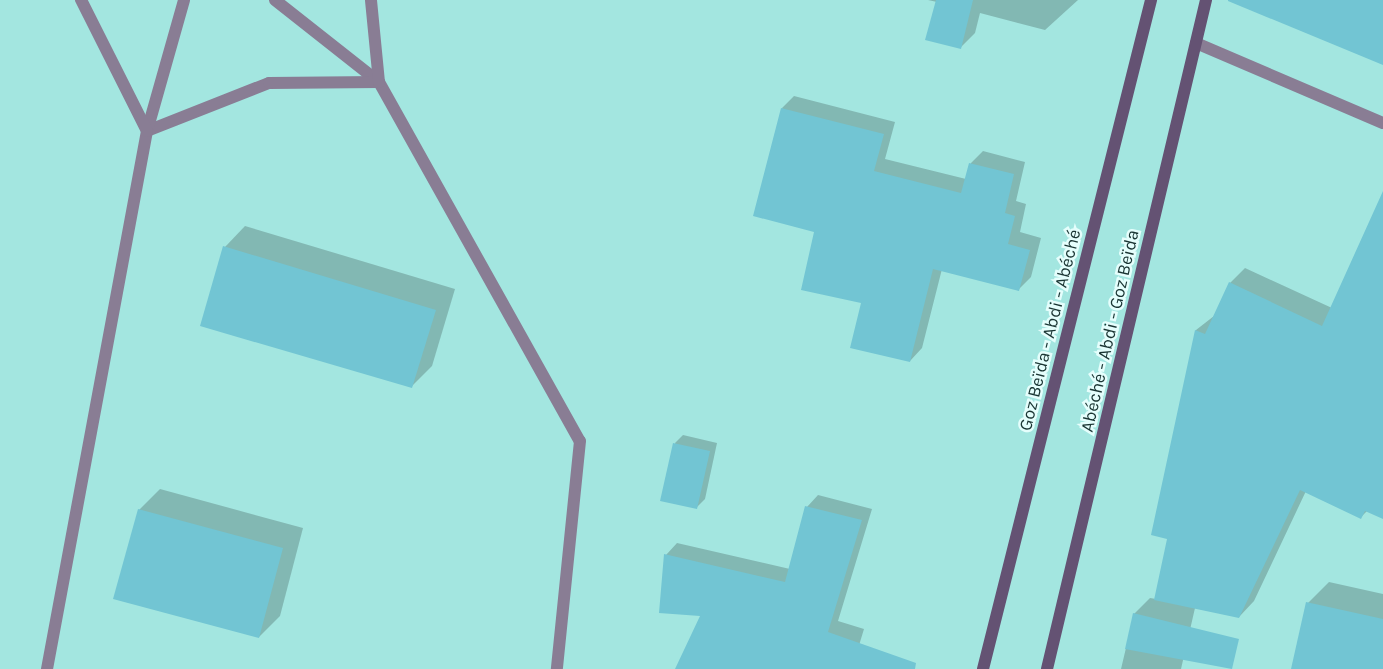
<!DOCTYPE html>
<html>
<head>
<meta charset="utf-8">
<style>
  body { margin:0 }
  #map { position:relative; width:1383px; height:669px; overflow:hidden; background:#a3e6e0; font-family:Karla,sans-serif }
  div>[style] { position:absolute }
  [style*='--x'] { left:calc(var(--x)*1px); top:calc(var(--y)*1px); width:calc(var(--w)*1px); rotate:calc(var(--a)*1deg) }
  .shadow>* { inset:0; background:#0003 }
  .building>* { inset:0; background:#72c5d3 }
  .street>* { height:12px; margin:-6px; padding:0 6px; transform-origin:6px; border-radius:6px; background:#897d94 }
  .secondary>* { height:12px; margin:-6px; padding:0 6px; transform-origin:6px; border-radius:6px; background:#645273 }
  span { translate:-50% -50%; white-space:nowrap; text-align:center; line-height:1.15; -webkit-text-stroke:5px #e5fefc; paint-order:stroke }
  .street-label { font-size:18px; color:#1a3533 }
</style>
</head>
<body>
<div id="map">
  <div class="shadow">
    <i style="clip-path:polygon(928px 0,1078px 0,1045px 30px,980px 13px,975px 33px,960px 48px,937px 2px)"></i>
    <i style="clip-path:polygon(794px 96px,895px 122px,885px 159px,966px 179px,971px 163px,983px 151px,1025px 162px,1016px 201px,1026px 204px,1020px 232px,1041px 238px,1031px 277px,1019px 289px,942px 269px,922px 348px,910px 361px,816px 231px,782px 108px)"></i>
    <i style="clip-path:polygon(1383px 195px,1383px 517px,1368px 510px,1361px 517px,1306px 491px,1254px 601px,1239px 617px,1195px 608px,1181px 669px,1121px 669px,1134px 614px,1150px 598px,1156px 599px,1169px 538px,1153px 534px,1196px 330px,1214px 316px,1230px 283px,1245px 268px,1332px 308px)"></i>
    <i style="clip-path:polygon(245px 226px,455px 289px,432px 366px,411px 387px,225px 247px)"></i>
    <i style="clip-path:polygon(683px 435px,717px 443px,705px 499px,696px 508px,675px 443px)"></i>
    <i style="clip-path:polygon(160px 489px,303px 528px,280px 616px,259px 637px,139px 510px)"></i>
    <i style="clip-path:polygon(818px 495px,872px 509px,838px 621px,864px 629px,853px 665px,748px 669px,703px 615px,666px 555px,677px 543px,790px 569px,807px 507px)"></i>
    <i style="clip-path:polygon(1329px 582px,1383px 594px,1383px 669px,1293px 669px,1308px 603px)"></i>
  </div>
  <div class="building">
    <i style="clip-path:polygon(936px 0,973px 0,961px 49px,925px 40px)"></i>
    <i style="clip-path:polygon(1228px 0,1383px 0,1383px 65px,1228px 1px)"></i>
    <i style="clip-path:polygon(781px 108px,884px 134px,874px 171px,961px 193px,969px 163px,1014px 174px,1005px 213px,1015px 216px,1008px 244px,1030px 250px,1019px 291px,933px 269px,910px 362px,850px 348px,861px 303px,801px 290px,814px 232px,753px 216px)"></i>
    <i style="clip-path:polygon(1383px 191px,1383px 519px,1365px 511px,1361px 519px,1300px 490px,1239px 618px,1154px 600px,1167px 539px,1151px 535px,1195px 330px,1205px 334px,1229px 282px,1322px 326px)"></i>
    <i style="clip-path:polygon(223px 246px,436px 310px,412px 388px,200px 326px)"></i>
    <i style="clip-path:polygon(673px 443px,710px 451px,697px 509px,660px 501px)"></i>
    <i style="clip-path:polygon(805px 506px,862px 520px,828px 632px,916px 663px,915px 669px,675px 669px,700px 616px,659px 613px,664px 554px,785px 582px)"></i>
    <i style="clip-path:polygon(138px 509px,283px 548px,259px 638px,113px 599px)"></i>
    <i style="clip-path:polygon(1306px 602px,1383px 619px,1383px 669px,1291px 669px)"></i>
    <i style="clip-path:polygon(1133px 613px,1239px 639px,1232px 669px,1125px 649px)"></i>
  </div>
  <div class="street">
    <i style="--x:275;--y:0;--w:132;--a:38.3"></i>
    <i style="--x:379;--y:82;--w:411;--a:60.8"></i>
    <i style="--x:580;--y:441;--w:229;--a:95.8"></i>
    <i style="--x:1196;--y:43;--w:203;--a:23.2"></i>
    <i style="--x:147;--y:131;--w:131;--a:-21.5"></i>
    <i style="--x:269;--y:83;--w:110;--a:-0.5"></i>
    <i style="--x:379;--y:82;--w:82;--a:-95.6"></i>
    <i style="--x:147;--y:131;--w:136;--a:-74.2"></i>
    <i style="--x:47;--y:669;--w:547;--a:-79.47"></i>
    <i style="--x:147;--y:131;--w:147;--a:-116.7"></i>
  </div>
  <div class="secondary">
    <i style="--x:983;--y:669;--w:690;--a:-75.9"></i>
    <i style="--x:1047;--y:669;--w:688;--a:-76.63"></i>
  </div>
  <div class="street-label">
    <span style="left:1050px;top:330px;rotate:-76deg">Goz Beïda - Abdi - Abéché</span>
    <span style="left:1110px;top:331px;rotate:-77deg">Abéché - Abdi - Goz Beïda</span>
  </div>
</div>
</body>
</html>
